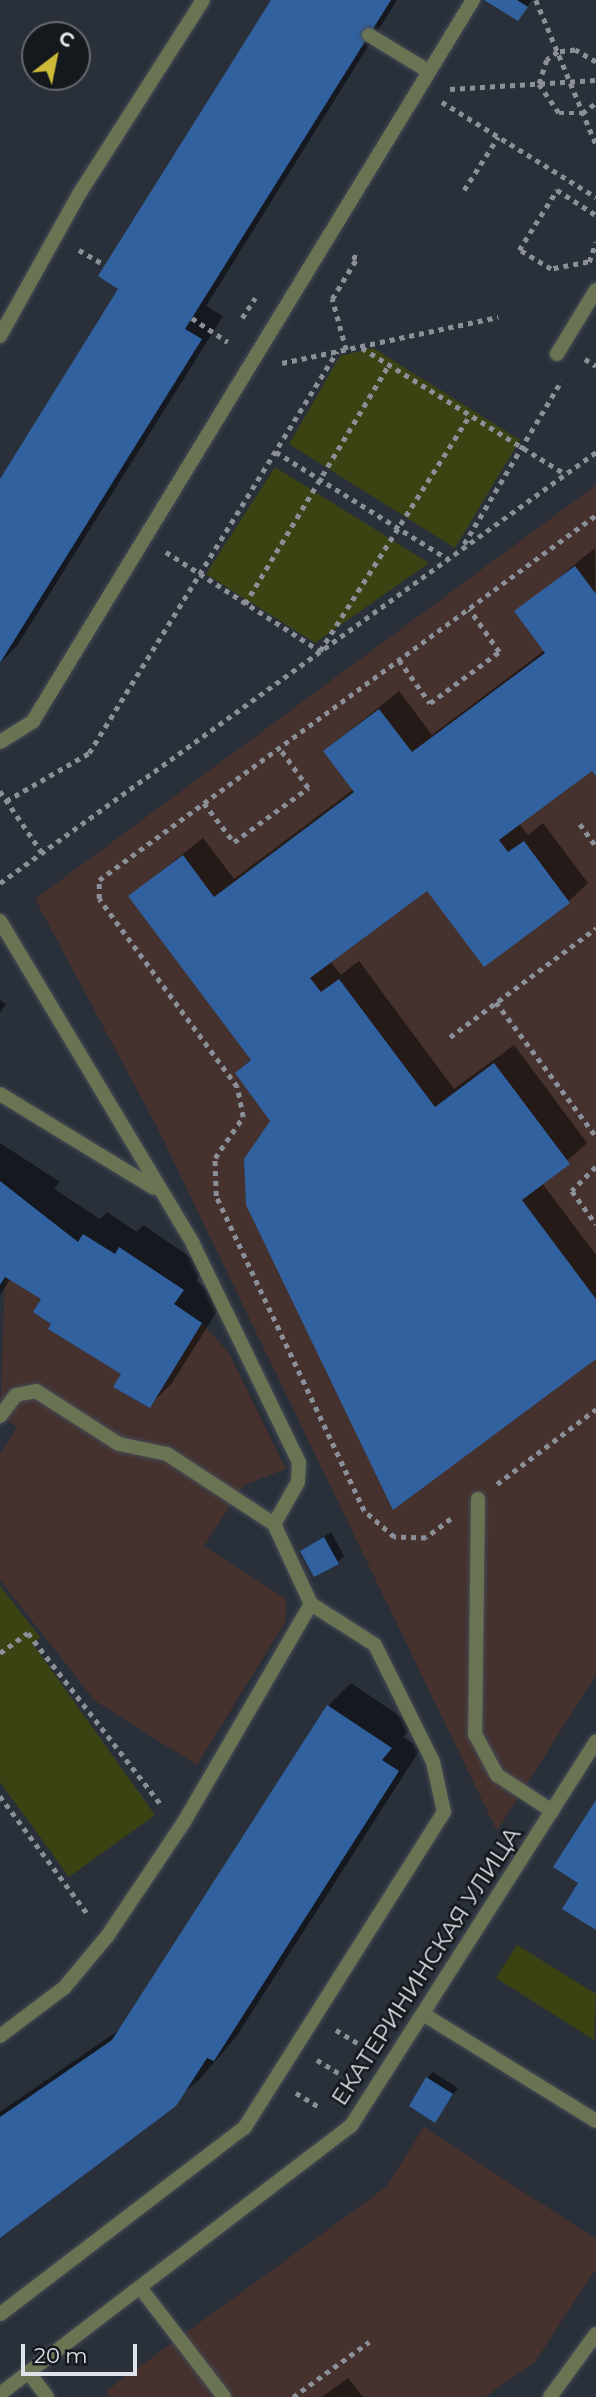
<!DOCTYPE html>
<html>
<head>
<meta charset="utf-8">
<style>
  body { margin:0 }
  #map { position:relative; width:596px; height:2397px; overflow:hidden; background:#29303a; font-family:Montserrat,sans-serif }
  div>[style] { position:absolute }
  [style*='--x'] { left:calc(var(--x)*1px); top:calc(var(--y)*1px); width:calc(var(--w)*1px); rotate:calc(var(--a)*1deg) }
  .education>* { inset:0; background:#45312e }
  .green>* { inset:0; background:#3b4312 }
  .shadow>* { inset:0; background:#0007 }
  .building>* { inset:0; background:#31619f }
  .path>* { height:4.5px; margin-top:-2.25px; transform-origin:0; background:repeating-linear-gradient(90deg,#8a8f98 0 5px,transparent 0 10px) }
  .roads { filter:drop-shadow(0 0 2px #464c56) drop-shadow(0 0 2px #464c56) }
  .service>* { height:14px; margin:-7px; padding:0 7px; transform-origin:7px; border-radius:7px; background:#6a7453 }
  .minor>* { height:14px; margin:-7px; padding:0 7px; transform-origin:7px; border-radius:7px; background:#6a7453 }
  span { translate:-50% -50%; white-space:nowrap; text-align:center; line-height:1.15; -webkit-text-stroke:5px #15181c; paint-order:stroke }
  .street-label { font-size:23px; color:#dee2e9 }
  .north { position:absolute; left:21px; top:21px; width:70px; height:70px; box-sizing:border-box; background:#15181c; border:2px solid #65696e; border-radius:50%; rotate:32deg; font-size:19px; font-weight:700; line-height:28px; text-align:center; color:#dee2e9 }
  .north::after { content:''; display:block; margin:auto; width:24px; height:32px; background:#cdb938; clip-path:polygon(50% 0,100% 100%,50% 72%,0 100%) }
  .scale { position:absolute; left:21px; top:2344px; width:116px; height:32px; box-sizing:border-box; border:4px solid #dee2e9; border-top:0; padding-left:9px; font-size:21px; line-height:24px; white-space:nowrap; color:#dee2e9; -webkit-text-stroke:5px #15181c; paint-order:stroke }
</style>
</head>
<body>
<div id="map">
  <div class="education">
    <i style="clip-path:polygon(596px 485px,596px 1675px,497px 1831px,158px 1129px,35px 899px)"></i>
    <i style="clip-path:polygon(5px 1277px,41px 1299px,33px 1312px,51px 1324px,48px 1329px,121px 1374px,113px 1387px,149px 1408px,202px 1323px,229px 1353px,286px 1469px,244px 1485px,204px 1546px,286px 1599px,286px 1621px,197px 1765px,95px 1701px,0 1580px,0 1454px,17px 1427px,0 1417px)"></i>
    <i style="clip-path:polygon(424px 2127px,596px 2239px,596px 2269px,535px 2362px,485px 2397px,110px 2397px,106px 2391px,386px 2187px)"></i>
  </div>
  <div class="green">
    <i style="clip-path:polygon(373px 348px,520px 440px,455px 548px,289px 444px,340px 356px)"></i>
    <i style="clip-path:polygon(275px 467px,429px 563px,315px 643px,206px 574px)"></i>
    <i style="clip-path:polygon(0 1586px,40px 1637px,33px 1644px,155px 1815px,69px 1877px,0 1782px)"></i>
    <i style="clip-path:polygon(517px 1945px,596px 1994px,594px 2040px,496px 1978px)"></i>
  </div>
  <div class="shadow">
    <i style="clip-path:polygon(273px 0,397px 0,206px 306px,223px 316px,17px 646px,0 663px,0 482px,120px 289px)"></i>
    <i style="clip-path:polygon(488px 0,532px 0,518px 19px)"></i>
    <i style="clip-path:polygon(595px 548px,596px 773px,592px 768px,519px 823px,528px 835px,543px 823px,588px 883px,569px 901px,427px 888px,330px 961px,341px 975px,359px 961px,454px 1089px,514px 1045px,587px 1143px,542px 1183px,596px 1255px,596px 1357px,272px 1121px,237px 1073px,252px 1058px,130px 896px,203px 838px,234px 879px,354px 789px,325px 751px,399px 691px,432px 735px,545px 650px,517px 612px)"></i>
    <i style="clip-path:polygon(0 1000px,6px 1004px,0 1013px)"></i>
    <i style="clip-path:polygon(0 1143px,60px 1182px,54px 1189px,100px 1219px,107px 1212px,137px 1232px,143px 1225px,205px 1267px,196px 1281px,224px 1300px,172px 1383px,149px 1406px,123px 1373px,53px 1323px,44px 1299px,11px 1278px,0 1295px)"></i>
    <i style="clip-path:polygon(331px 1532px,344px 1556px,338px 1562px,302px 1551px)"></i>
    <i style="clip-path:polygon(351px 1683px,413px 1725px,403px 1737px,421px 1748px,236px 2037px,198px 2081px,0 2236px,0 2112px,122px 2028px,328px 1706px)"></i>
    <i style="clip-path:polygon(433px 2072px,458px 2088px,435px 2120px,427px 2078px)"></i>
    <i style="clip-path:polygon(348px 2378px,363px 2397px,322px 2397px)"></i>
  </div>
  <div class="building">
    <i style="clip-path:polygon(271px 0,391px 0,185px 329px,202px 339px,0 663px,0 479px,118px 289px,98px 276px)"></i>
    <i style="clip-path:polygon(484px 0,517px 0,528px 7px,518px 21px)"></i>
    <i style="clip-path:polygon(575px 566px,596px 594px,596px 776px,592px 771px,499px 840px,508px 852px,524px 841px,570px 903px,484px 967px,427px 891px,310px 978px,321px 992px,339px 979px,435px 1107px,494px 1063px,570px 1164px,522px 1200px,596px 1299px,596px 1359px,393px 1510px,246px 1205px,244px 1159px,270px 1121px,235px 1073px,251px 1060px,128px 896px,183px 855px,214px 897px,354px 792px,323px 751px,379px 709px,412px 752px,545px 653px,514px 611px)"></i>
    <i style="clip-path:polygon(0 1181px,78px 1242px,83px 1234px,115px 1254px,119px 1247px,184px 1290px,174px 1304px,202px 1323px,150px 1408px,113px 1387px,121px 1374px,48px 1329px,51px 1324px,33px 1312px,41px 1299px,5px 1277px,0 1285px)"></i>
    <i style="clip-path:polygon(324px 1537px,339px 1564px,314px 1577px,300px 1551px)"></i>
    <i style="clip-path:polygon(327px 1705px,392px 1748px,382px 1760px,399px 1771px,214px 2061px,207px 2058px,176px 2106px,0 2238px,0 2117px,112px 2040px)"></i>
    <i style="clip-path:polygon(596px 1800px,596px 1930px,562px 1909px,578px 1883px,553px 1867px)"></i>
    <i style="clip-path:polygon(426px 2077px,453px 2094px,435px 2123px,409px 2106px)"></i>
  </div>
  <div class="path">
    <i style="--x:536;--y:0;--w:156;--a:67.4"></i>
    <i style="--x:596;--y:62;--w:24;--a:-150"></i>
    <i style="--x:575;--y:50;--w:17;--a:173"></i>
    <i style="--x:558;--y:52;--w:14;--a:144"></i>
    <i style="--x:547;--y:60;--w:25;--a:108"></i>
    <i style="--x:539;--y:84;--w:35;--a:55"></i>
    <i style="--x:559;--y:113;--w:23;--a:0"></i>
    <i style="--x:582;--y:113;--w:17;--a:-36"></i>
    <i style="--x:450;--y:89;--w:146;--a:-3.5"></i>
    <i style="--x:442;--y:102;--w:181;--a:31.7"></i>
    <i style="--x:464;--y:190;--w:63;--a:-57.3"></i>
    <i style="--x:79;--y:250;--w:30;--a:30"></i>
    <i style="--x:588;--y:262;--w:38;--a:169"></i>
    <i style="--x:551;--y:269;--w:37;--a:-149"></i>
    <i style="--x:519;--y:250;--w:71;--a:-57.7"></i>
    <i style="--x:557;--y:190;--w:46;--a:32.7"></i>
    <i style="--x:589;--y:262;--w:21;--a:-71"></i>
    <i style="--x:192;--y:318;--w:43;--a:33.7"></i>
    <i style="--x:242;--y:318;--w:24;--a:-57"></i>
    <i style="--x:362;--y:348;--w:239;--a:31.8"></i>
    <i style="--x:346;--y:350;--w:53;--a:-105.4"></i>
    <i style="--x:332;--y:299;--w:48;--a:-58.6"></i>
    <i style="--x:357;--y:258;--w:8;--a:-166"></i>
    <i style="--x:585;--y:359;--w:13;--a:32"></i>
    <i style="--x:282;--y:363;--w:221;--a:-12"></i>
    <i style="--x:276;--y:452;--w:203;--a:31.9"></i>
    <i style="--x:464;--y:544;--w:190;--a:-59.2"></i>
    <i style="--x:166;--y:552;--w:183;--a:32.7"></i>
    <i style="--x:320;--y:651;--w:280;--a:-57.6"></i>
    <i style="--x:245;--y:604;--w:280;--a:-59"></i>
    <i style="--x:399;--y:660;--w:53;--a:54.2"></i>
    <i style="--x:430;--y:703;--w:86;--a:-36.5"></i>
    <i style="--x:499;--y:652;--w:52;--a:-124.9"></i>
    <i style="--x:0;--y:791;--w:76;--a:55.7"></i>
    <i style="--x:6;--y:801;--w:96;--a:-30"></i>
    <i style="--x:89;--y:753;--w:472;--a:-58.3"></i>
    <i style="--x:204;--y:803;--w:49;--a:52.4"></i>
    <i style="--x:234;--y:842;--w:92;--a:-36.1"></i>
    <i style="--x:308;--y:788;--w:49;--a:-125.9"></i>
    <i style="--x:580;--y:824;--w:27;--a:54"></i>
    <i style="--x:0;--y:883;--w:736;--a:-35.87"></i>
    <i style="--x:496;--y:1002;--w:167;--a:53.3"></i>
    <i style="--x:450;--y:1037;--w:182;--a:-36.7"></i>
    <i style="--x:596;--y:1167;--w:34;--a:135"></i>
    <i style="--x:572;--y:1191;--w:41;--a:54"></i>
    <i style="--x:497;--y:1484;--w:124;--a:-37.1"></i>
    <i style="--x:451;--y:1519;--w:31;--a:143"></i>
    <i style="--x:426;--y:1538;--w:32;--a:-178"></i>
    <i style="--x:394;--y:1537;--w:40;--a:-139"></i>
    <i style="--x:364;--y:1511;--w:348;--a:-115.2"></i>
    <i style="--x:216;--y:1196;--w:38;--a:-92"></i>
    <i style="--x:215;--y:1158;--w:50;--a:-55.7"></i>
    <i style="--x:243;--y:1117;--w:31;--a:-101"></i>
    <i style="--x:237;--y:1087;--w:233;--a:-126.3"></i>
    <i style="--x:99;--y:899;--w:19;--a:-90"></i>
    <i style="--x:99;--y:880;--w:617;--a:-36.29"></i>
    <i style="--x:0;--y:1653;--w:34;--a:-36"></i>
    <i style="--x:28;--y:1633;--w:220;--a:52.2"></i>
    <i style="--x:0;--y:1796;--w:149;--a:53.4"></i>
    <i style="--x:336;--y:2030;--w:27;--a:31"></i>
    <i style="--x:317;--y:2060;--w:27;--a:31"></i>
    <i style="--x:296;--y:2093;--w:27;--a:31"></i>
    <i style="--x:293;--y:2397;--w:94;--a:-35.9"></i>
  </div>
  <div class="roads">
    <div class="service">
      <i style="--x:369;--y:35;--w:69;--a:31.4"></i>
      <i style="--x:0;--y:336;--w:162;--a:-60.9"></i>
      <i style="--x:79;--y:194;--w:230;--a:-57.4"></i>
      <i style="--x:557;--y:354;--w:75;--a:-58.6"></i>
      <i style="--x:0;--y:742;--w:39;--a:-32"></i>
      <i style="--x:33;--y:721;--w:845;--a:-58.61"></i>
      <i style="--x:0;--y:921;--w:376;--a:59.1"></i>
      <i style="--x:193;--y:1244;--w:242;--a:64.1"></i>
      <i style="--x:299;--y:1462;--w:20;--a:93"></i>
      <i style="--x:298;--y:1482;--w:48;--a:119.7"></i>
      <i style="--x:0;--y:1094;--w:180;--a:31.4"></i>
      <i style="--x:0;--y:1416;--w:26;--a:-53"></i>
      <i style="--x:16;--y:1395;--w:20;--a:-11"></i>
      <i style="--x:36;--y:1391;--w:98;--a:32.6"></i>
      <i style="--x:119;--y:1444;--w:49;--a:11.8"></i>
      <i style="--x:167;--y:1454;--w:128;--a:33.2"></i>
      <i style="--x:274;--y:1524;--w:88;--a:65.2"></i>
      <i style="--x:311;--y:1604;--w:76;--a:32.6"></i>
      <i style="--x:375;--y:1645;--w:131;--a:63.6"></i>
      <i style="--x:433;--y:1762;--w:51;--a:77.6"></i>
      <i style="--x:444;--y:1812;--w:373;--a:122.3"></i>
      <i style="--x:245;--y:2127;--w:308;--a:142.6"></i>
      <i style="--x:478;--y:1499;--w:235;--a:90.7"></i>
      <i style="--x:475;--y:1734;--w:47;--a:61.8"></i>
      <i style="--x:497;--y:1775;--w:66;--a:33.2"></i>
      <i style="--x:423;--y:2014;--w:203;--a:31.7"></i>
      <i style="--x:0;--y:2036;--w:80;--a:-36.9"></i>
      <i style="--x:64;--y:1988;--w:69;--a:-50.3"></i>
      <i style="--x:108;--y:1935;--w:136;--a:-56.1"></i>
      <i style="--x:184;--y:1822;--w:252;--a:-59.8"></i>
      <i style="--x:142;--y:2290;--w:135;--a:52.5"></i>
      <i style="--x:29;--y:2373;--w:30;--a:53"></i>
      <i style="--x:550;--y:2397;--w:78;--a:-53.9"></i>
    </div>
    <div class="minor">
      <i style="--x:0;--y:2394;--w:442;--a:-37.4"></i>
      <i style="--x:351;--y:2126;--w:456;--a:-57.5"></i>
    </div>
  </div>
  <div class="street-label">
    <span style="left:426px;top:1966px;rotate:-57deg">ЕКАТЕРИНИНСКАЯ УЛИЦА</span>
  </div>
  <div class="north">С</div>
  <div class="scale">20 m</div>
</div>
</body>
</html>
